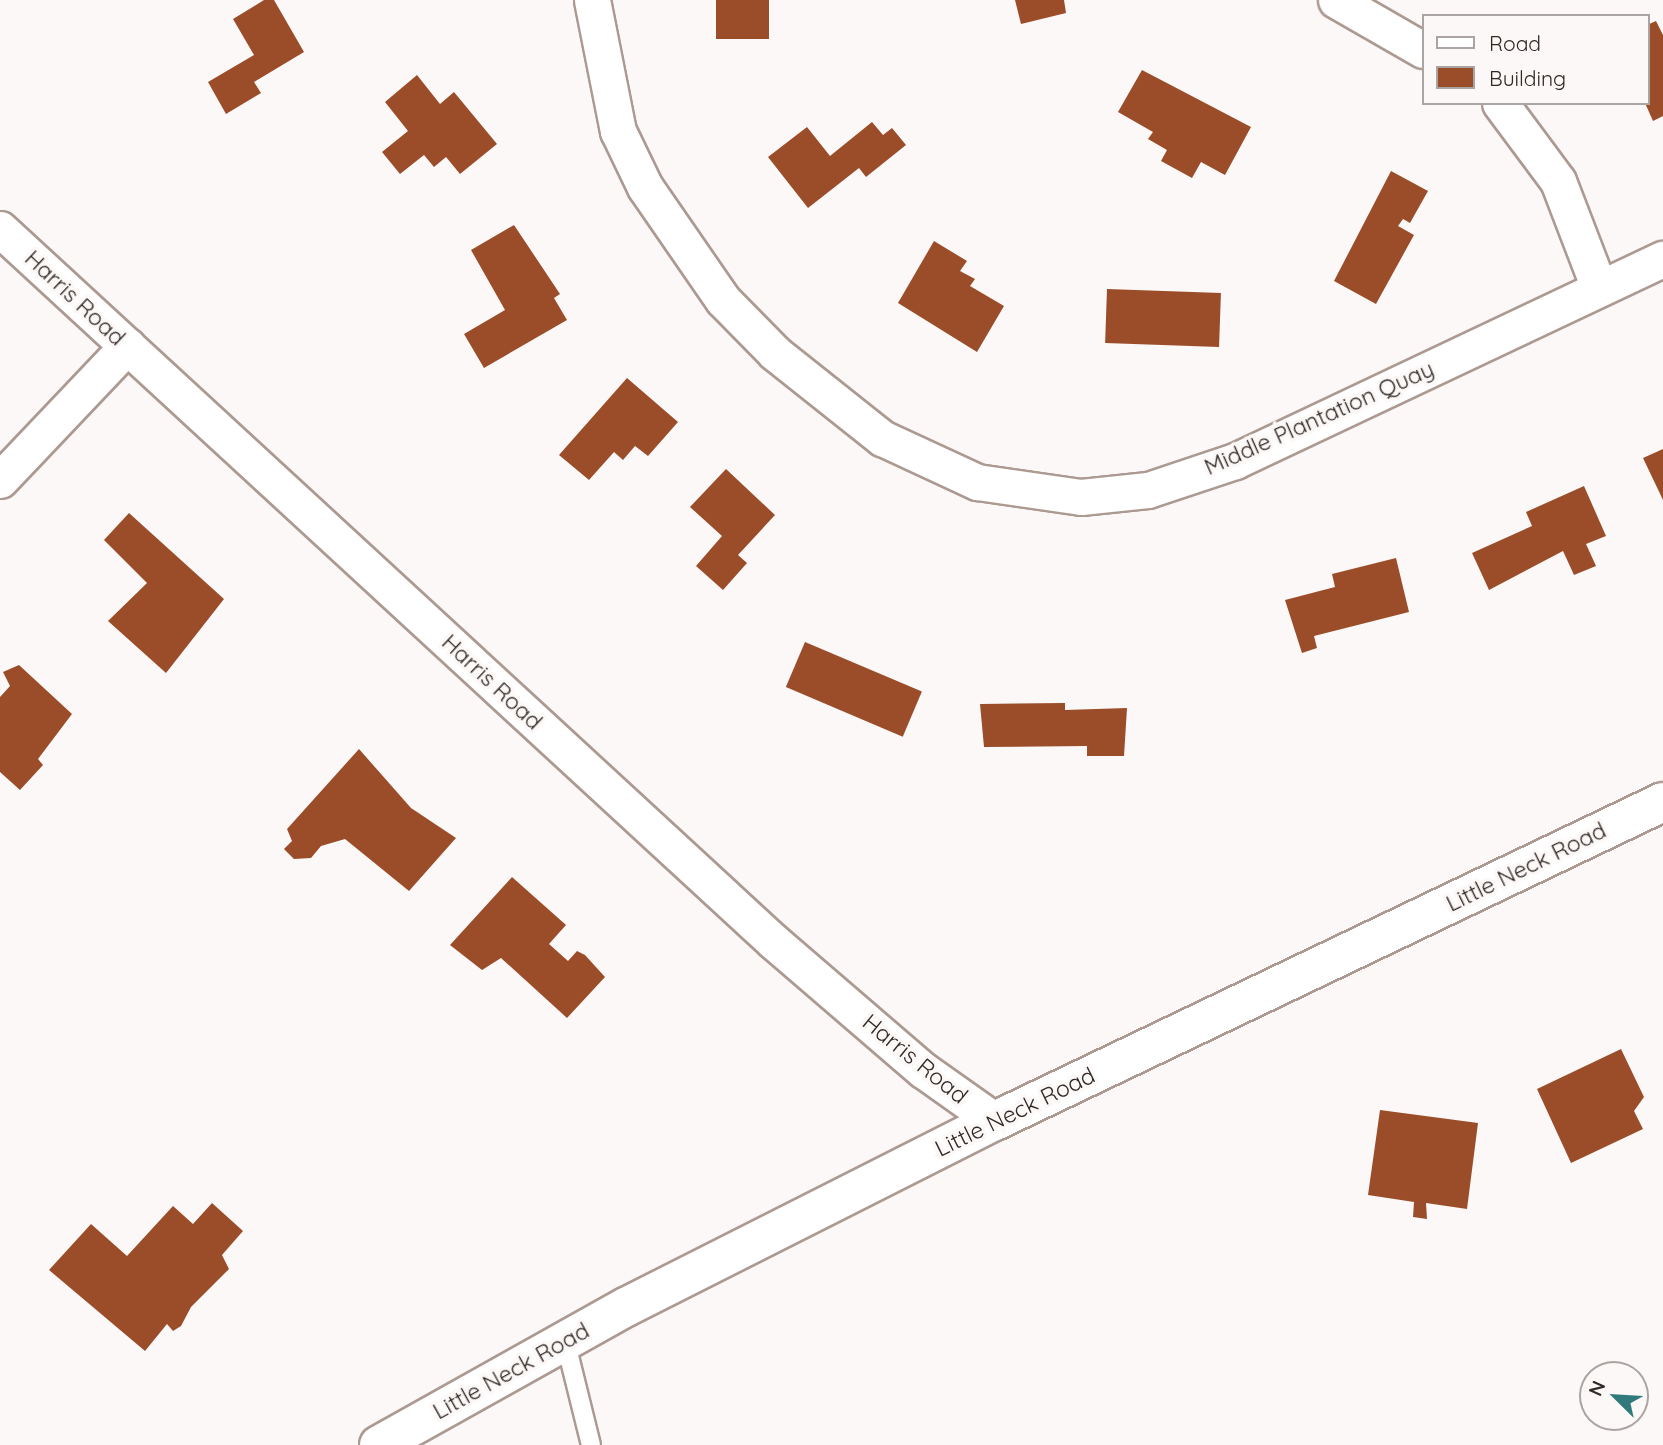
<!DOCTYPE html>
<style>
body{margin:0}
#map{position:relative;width:1663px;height:1445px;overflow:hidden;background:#fcf8f7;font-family:Quicksand,sans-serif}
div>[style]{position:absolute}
.building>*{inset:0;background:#9b4d29;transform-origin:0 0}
.roads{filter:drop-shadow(2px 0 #ac9a92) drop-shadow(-2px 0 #ac9a92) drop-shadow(0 2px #ac9a92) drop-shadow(0 -2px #ac9a92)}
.lane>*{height:18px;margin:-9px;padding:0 9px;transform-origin:9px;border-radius:9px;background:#fff}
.street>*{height:35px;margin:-17.5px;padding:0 17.5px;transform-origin:17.5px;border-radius:17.5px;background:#fff}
.secondary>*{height:38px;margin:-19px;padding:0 19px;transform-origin:19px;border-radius:19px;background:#fff}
span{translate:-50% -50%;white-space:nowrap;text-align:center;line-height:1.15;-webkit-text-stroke:7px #fcf8f7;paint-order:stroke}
.street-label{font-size:23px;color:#2f2824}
.legend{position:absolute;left:1422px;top:14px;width:228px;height:91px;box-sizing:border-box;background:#fcf8f7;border:2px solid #aaa5a3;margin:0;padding:9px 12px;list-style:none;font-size:21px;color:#2f2824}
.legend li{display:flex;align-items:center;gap:14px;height:35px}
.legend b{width:35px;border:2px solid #aaa5a3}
.north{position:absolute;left:1579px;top:1361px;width:70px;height:70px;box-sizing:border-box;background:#fcf8f7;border:2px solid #aaa5a3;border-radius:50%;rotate:294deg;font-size:19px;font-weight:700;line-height:28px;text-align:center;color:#2f2824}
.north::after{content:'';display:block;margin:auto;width:24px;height:32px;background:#317a7b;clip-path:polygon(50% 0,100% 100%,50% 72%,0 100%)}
</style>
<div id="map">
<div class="building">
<div style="clip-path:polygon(264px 0,274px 0,304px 52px,254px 82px,261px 93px,226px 114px,208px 82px,254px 55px,233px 19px)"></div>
<div style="left:716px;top:0;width:53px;height:39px"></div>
<div style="clip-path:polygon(1015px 0,1064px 0,1066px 13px,1021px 24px)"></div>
<div style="clip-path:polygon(1656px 21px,1663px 35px,1663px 116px,1653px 121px,1645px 103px,1647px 25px)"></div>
<div style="clip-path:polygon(1142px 70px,1251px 127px,1225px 175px,1201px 162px,1192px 178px,1161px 161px,1167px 150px,1148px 139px,1153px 132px,1118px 112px)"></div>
<div style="clip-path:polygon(417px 75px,440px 104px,454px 92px,497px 144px,460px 174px,446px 157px,434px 167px,424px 155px,400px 174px,382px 152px,408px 131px,385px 102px)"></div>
<div style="clip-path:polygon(872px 122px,883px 135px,892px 128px,906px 145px,866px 177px,859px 168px,808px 208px,768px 157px,807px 127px,830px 156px)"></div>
<div style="clip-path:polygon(1391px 171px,1428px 191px,1410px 223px,1403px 219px,1398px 226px,1414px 235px,1376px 304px,1334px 281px)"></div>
<div style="clip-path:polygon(514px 225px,560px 294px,554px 298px,567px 320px,484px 368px,464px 334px,505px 310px,471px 250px)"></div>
<div style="clip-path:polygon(934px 241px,967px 261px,960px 271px,975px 279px,970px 286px,1004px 306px,977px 352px,898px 303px)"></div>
<div style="left:1107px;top:289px;width:114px;height:54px;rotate:2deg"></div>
<div style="clip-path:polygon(627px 378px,678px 422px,648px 456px,635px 446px,623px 460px,614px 452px,589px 480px,559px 455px)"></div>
<div style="clip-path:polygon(1663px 449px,1663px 500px,1643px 458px)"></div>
<div style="clip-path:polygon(726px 469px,775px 515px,738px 555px,747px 563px,723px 590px,696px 566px,722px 536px,690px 507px)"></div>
<div style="clip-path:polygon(1584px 486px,1606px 536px,1586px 544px,1596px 566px,1574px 575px,1563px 551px,1489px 590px,1472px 553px,1532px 526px,1526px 512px)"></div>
<div style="clip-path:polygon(129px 513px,224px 599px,166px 673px,108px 621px,147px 583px,104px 540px)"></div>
<div style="clip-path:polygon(1396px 558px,1409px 612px,1314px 636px,1317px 648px,1302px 653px,1285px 600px,1335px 587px,1332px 574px)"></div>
<div style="left:805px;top:642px;width:127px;height:49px;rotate:23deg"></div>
<div style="clip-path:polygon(19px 665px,72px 714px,38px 759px,43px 765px,20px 790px,0 772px,0 697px,10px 686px,3px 672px)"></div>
<div style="clip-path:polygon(1065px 703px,1065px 710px,1127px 708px,1124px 756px,1087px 756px,1087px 746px,984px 747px,980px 704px)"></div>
<div style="clip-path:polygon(359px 749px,411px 808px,456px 838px,409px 891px,345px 839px,321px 846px,311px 858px,294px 859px,284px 849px,292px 841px,287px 829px)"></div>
<div style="clip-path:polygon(512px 877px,566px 925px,549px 944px,568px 961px,577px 951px,585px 955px,605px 977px,567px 1018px,501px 958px,482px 970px,450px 945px)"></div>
<div style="clip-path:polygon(1621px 1049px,1644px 1097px,1634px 1111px,1643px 1129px,1571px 1163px,1537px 1089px)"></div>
<div style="clip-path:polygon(1380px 1110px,1478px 1123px,1467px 1209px,1426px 1203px,1427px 1219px,1413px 1217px,1414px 1202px,1368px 1195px)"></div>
<div style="clip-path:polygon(212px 1203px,243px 1231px,222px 1255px,229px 1269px,191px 1307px,181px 1326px,173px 1331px,167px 1324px,145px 1351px,49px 1270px,91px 1224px,127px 1256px,173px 1206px,193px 1224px)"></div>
</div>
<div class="roads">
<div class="lane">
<div style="left:565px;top:1340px;width:108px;rotate:76.1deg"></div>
</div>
<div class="street">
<div style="left:592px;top:0;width:134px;rotate:78.8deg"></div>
<div style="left:618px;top:131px;width:62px;rotate:64.3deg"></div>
<div style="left:645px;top:187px;width:137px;rotate:55.4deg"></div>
<div style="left:723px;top:300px;width:74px;rotate:45.5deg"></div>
<div style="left:775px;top:353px;width:137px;rotate:38.5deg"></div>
<div style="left:882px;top:438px;width:105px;rotate:24.9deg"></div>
<div style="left:977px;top:482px;width:105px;rotate:8.2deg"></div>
<div style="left:1081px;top:497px;width:67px;rotate:-6deg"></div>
<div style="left:1148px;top:490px;width:92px;rotate:-18.4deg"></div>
<div style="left:1235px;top:461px;width:473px;rotate:-25.3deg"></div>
<div style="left:1336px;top:0;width:100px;rotate:29.9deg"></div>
<div style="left:1500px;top:103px;width:97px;rotate:53.4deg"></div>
<div style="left:1558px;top:181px;width:115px;rotate:69deg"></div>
<div style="left:0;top:229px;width:1052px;rotate:42.65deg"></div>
<div style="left:774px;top:942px;width:196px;rotate:40.7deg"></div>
<div style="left:923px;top:1070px;width:88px;rotate:35.3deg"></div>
<div style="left:0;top:480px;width:185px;rotate:-46.5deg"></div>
</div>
<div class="secondary">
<div style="left:379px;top:1445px;width:283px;rotate:-29.2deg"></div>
<div style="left:626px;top:1307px;width:413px;rotate:-26.8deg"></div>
<div style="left:995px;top:1121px;width:740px;rotate:-25.53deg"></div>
</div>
</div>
<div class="street-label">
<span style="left:75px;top:298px;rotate:43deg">Harris Road</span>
<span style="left:1319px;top:418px;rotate:-24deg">Middle Plantation Quay</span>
<span style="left:492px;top:682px;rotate:43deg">Harris Road</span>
<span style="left:1526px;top:867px;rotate:-26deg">Little Neck Road</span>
<span style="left:915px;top:1059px;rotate:39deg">Harris Road</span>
<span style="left:1015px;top:1112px;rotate:-26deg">Little Neck Road</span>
<span style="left:511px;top:1371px;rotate:-29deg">Little Neck Road</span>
</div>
<ul class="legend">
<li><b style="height:9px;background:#fff"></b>Road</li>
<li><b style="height:19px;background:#9b4d29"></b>Building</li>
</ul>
<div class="north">N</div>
</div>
